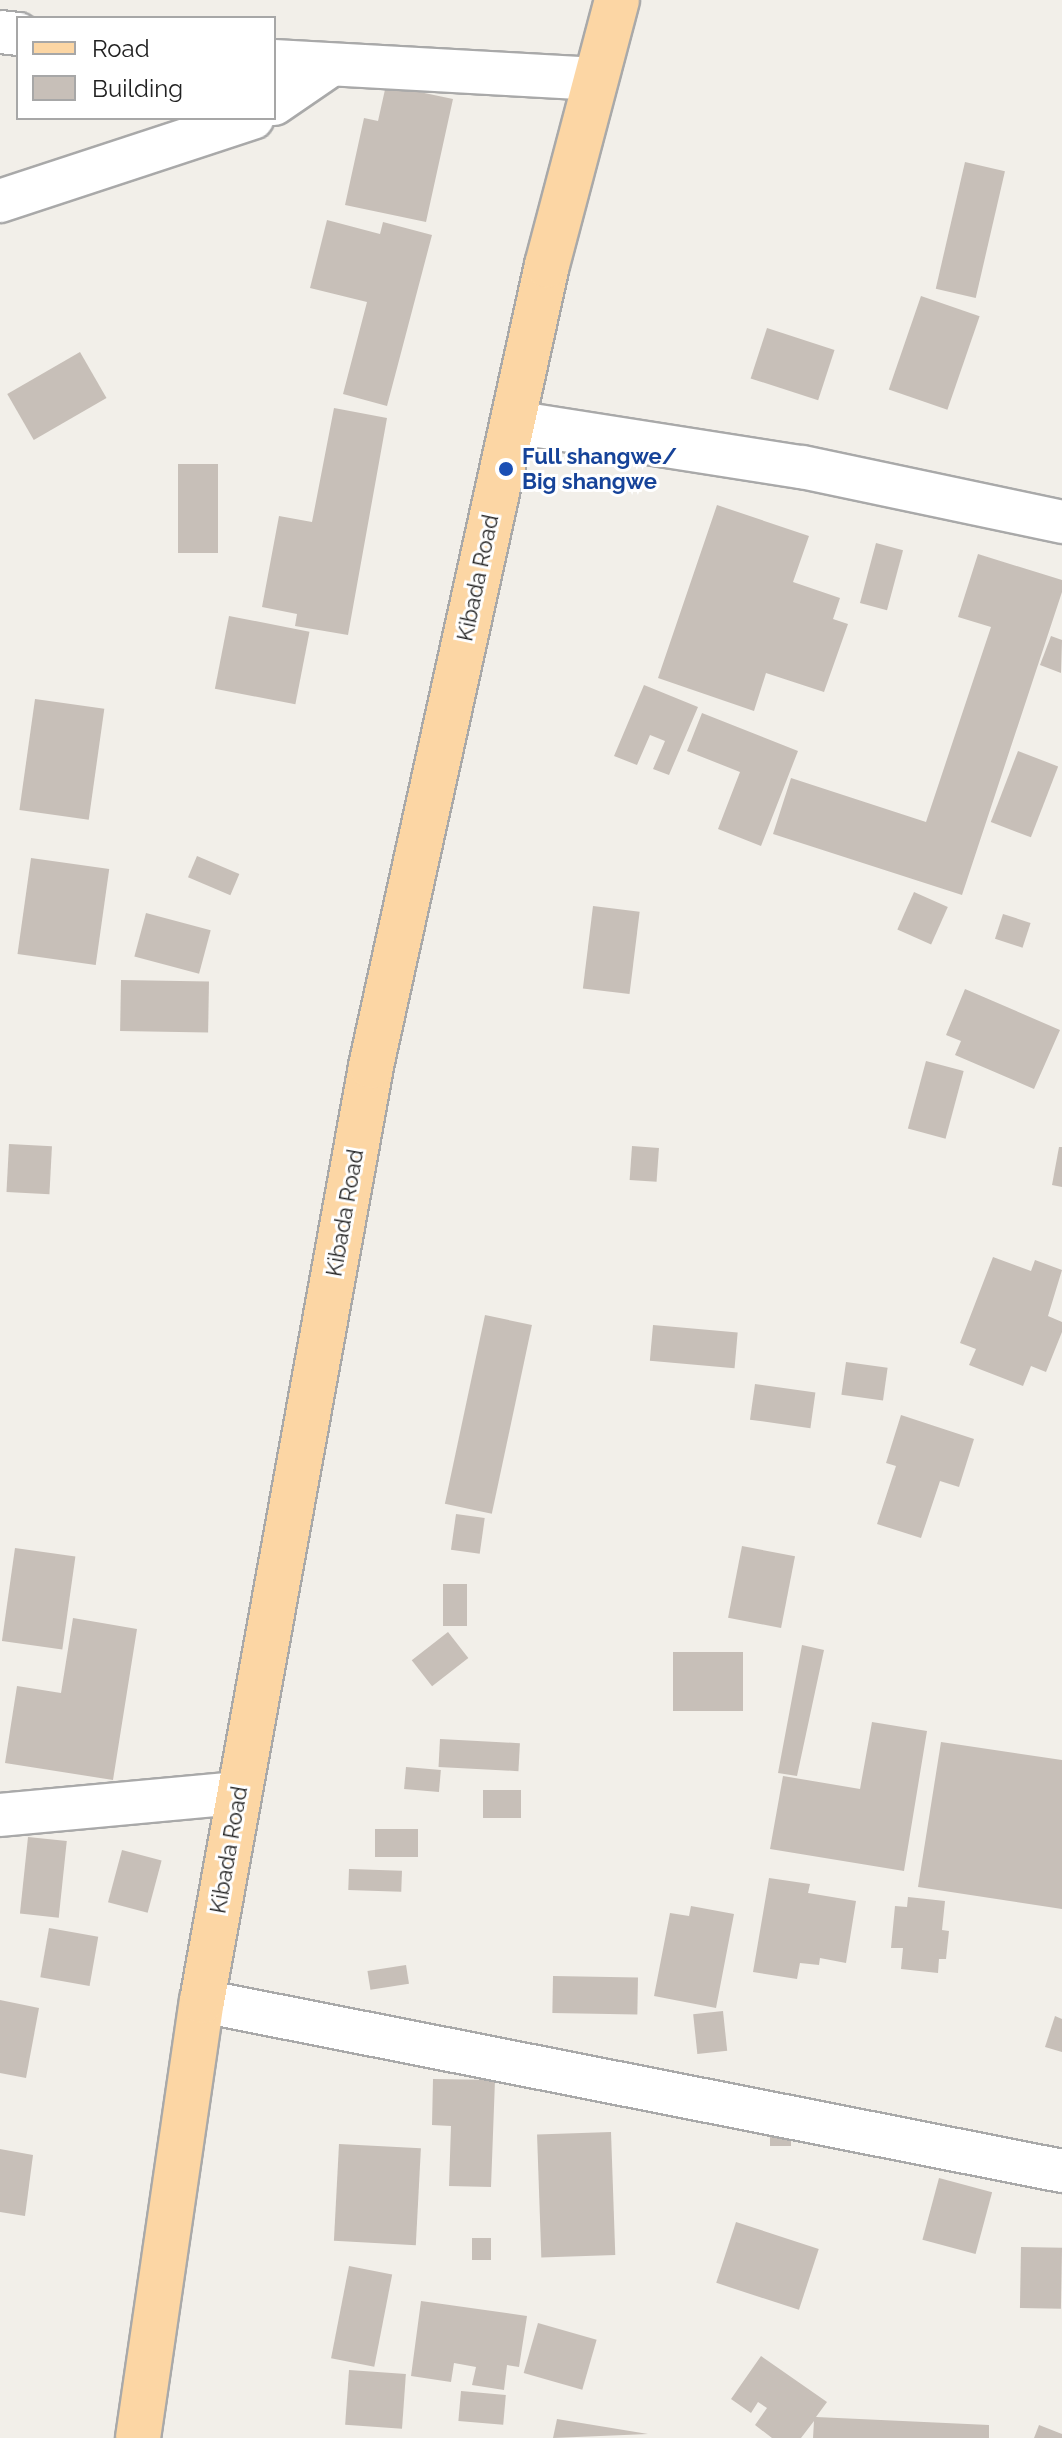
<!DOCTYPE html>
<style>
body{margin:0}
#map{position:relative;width:1062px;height:2438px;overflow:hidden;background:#f2efe9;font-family:Raleway,sans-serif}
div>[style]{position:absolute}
.building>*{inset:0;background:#c7bfb8;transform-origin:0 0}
.roads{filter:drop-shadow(2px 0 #a9a9a9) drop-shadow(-2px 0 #a9a9a9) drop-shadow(0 2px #a9a9a9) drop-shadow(0 -2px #a9a9a9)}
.minor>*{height:42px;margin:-21px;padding:0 21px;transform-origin:21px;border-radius:21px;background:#fff}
.major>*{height:44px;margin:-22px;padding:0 22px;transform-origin:22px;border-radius:22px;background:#fcd6a4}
.dots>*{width:22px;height:22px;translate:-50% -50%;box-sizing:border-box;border:4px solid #fff;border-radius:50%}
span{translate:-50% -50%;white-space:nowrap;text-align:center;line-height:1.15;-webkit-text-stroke:6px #fff;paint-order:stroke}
.transit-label{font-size:22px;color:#164399;font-weight:700}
.left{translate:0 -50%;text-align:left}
.street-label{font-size:22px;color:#222}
.legend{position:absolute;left:16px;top:16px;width:260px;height:104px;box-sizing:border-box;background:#fff;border:2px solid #a7a7a7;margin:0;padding:10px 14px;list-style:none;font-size:24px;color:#222}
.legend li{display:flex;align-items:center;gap:16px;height:40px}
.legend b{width:40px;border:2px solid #a7a7a7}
</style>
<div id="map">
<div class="building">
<div style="clip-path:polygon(386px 85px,453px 99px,426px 222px,345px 205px,364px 118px,378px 121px)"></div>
<div style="left:965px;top:162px;width:41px;height:130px;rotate:13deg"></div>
<div style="clip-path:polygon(327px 220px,380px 234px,383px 222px,432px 235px,387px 406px,343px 394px,367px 302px,310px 288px)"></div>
<div style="left:921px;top:296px;width:62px;height:99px;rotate:19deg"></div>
<div style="left:767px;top:328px;width:71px;height:53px;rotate:18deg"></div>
<div style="left:80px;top:352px;width:53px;height:84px;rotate:60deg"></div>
<div style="clip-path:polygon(334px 408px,387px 418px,348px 635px,295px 626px,297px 614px,262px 607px,279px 516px,312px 522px)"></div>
<div style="left:178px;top:464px;width:40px;height:89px"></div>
<div style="clip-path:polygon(717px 505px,809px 536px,793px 582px,840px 598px,833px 619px,848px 624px,824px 692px,766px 673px,754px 711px,658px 678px)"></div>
<div style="left:876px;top:543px;width:28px;height:62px;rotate:15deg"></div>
<div style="clip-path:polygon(978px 554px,1062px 580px,1062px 592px,962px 895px,773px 834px,791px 778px,926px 822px,991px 627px,958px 617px)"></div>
<div style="left:229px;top:616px;width:82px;height:74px;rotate:11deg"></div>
<div style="clip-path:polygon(1051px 636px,1062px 640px,1061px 673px,1040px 665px)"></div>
<div style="clip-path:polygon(644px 685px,698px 707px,669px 775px,653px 769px,665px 741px,650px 735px,637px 765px,614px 756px)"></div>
<div style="left:35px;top:699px;width:70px;height:112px;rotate:8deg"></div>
<div style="clip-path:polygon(702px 713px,798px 751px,761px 846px,718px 829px,740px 772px,687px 751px)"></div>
<div style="left:1018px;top:751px;width:43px;height:76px;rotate:21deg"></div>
<div style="left:197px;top:856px;width:46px;height:23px;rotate:23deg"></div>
<div style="left:31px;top:858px;width:79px;height:97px;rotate:8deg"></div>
<div style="left:914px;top:892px;width:37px;height:41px;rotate:24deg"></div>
<div style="left:593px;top:906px;width:47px;height:83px;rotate:7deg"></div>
<div style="left:146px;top:913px;width:67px;height:45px;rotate:15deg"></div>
<div style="left:1003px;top:914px;width:29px;height:26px;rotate:18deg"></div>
<div style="left:121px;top:980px;width:88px;height:51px;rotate:1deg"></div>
<div style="clip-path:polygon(965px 989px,1060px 1030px,1034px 1089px,955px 1055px,961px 1041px,946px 1035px)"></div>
<div style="left:926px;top:1061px;width:39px;height:70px;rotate:15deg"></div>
<div style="left:9px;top:1144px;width:43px;height:48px;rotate:3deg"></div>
<div style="left:632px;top:1146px;width:27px;height:34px;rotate:4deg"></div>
<div style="clip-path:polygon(1059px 1147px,1062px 1147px,1062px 1187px,1052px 1185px)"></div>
<div style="clip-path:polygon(993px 1257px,1031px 1271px,1035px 1260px,1062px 1270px,1048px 1316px,1062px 1322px,1062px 1332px,1046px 1372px,1031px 1366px,1023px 1386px,969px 1365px,976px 1349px,960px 1343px)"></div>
<div style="left:485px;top:1315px;width:48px;height:193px;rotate:12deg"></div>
<div style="left:653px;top:1325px;width:85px;height:36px;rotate:5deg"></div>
<div style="left:846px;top:1362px;width:42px;height:33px;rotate:8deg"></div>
<div style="left:755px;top:1384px;width:61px;height:36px;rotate:8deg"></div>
<div style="clip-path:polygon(901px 1415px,974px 1439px,959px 1487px,940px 1481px,921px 1538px,877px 1524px,896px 1466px,886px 1463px)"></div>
<div style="left:456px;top:1514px;width:29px;height:36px;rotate:8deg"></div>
<div style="left:742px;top:1546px;width:54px;height:73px;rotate:11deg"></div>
<div style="left:15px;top:1548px;width:61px;height:94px;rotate:8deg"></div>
<div style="left:443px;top:1584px;width:24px;height:42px"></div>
<div style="clip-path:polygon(73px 1618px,137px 1629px,113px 1780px,5px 1763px,17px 1686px,61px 1693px)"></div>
<div style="left:448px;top:1632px;width:33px;height:46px;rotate:52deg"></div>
<div style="clip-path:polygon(802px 1645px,824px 1650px,797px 1776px,778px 1773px)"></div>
<div style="left:673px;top:1652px;width:70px;height:59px"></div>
<div style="clip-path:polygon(872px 1722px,927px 1731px,904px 1871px,770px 1849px,783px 1776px,860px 1789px)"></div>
<div style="left:440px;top:1739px;width:80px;height:28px;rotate:3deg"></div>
<div style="clip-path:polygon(941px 1742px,1062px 1760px,1062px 1909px,918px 1887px)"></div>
<div style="left:406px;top:1767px;width:35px;height:22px;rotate:5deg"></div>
<div style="left:483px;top:1790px;width:38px;height:28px"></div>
<div style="left:418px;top:1829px;width:28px;height:43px;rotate:90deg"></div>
<div style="left:28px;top:1837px;width:39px;height:77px;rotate:6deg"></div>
<div style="left:122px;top:1850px;width:41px;height:54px;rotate:15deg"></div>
<div style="left:349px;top:1869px;width:53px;height:21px;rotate:2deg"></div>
<div style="clip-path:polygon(769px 1878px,810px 1884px,808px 1893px,856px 1901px,846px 1963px,820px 1958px,819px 1965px,800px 1963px,797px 1979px,753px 1972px)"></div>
<div style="clip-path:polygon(908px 1897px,945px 1901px,942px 1930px,949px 1931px,946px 1959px,939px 1959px,938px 1973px,901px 1969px,903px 1948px,891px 1948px,895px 1906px,907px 1907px)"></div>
<div style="clip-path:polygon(691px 1906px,734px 1914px,716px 2008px,654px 1996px,670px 1913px,689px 1916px)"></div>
<div style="left:49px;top:1928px;width:50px;height:50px;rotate:10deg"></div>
<div style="left:406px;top:1965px;width:19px;height:39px;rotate:81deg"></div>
<div style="left:553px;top:1976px;width:85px;height:37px;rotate:1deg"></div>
<div style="clip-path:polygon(0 2000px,39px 2008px,26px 2078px,0 2073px)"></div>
<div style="left:723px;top:2011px;width:40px;height:30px;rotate:84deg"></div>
<div style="clip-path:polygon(1055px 2016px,1062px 2019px,1062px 2052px,1045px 2047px)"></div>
<div style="clip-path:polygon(433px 2079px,495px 2080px,491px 2187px,449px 2186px,451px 2126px,432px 2125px)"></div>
<div style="left:611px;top:2132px;width:123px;height:74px;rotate:88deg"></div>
<div style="left:770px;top:2133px;width:21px;height:13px"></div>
<div style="left:339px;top:2144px;width:82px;height:97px;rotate:3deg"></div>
<div style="clip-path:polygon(0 2149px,33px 2155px,25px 2216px,0 2212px)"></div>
<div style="left:939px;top:2178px;width:55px;height:64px;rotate:15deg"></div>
<div style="left:736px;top:2222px;width:87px;height:64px;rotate:18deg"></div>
<div style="left:472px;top:2238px;width:19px;height:22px"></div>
<div style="left:1021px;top:2247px;width:41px;height:61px;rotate:1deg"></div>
<div style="left:349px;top:2266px;width:44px;height:94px;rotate:11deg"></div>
<div style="clip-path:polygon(421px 2301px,527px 2316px,519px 2367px,507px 2365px,504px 2390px,472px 2385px,476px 2367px,454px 2363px,451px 2382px,411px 2376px)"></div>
<div style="left:538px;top:2323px;width:61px;height:52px;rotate:16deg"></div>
<div style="clip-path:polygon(761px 2356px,827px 2402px,816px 2417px,989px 2425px,989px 2438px,813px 2438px,814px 2421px,801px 2438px,772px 2438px,755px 2425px,767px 2408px,758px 2402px,751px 2413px,731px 2399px)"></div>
<div style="left:349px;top:2370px;width:57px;height:55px;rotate:4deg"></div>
<div style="left:461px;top:2391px;width:45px;height:30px;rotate:5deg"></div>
<div style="clip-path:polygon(557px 2419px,648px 2434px,553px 2438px)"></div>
<div style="clip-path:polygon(1039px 2425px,1062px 2434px,1062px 2438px,1034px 2438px)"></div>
</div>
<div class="roads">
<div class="minor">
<div style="left:0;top:32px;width:18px;rotate:6deg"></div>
<div style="left:274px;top:61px;width:319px;rotate:3.2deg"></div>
<div style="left:274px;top:104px;width:65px;rotate:-34.4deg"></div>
<div style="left:0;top:201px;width:266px;rotate:-18.2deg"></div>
<div style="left:513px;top:422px;width:292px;rotate:8.9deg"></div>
<div style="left:802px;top:467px;width:266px;rotate:11.9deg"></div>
<div style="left:0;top:1815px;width:240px;rotate:-5.3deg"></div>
<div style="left:202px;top:2001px;width:877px;rotate:11.18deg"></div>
</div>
<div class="major">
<div style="left:138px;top:2438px;width:442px;rotate:-81.7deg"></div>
<div style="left:202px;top:2001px;width:950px;rotate:-79.75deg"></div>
<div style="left:371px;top:1066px;width:820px;rotate:-77.61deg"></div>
<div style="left:547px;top:265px;width:274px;rotate:-75.2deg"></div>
</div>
</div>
<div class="dots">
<div style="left:506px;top:469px;background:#1a4fb4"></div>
</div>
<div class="transit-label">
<span class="left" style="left:522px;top:469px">Full shangwe/<br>Big shangwe</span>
</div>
<div class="street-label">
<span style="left:478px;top:578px;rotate:-78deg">Kibada Road</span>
<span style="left:345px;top:1213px;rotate:-80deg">Kibada Road</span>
<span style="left:229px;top:1850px;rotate:-80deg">Kibada Road</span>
</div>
<ul class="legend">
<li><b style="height:10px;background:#fcd6a4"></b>Road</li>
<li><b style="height:22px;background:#c7bfb8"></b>Building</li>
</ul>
</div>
